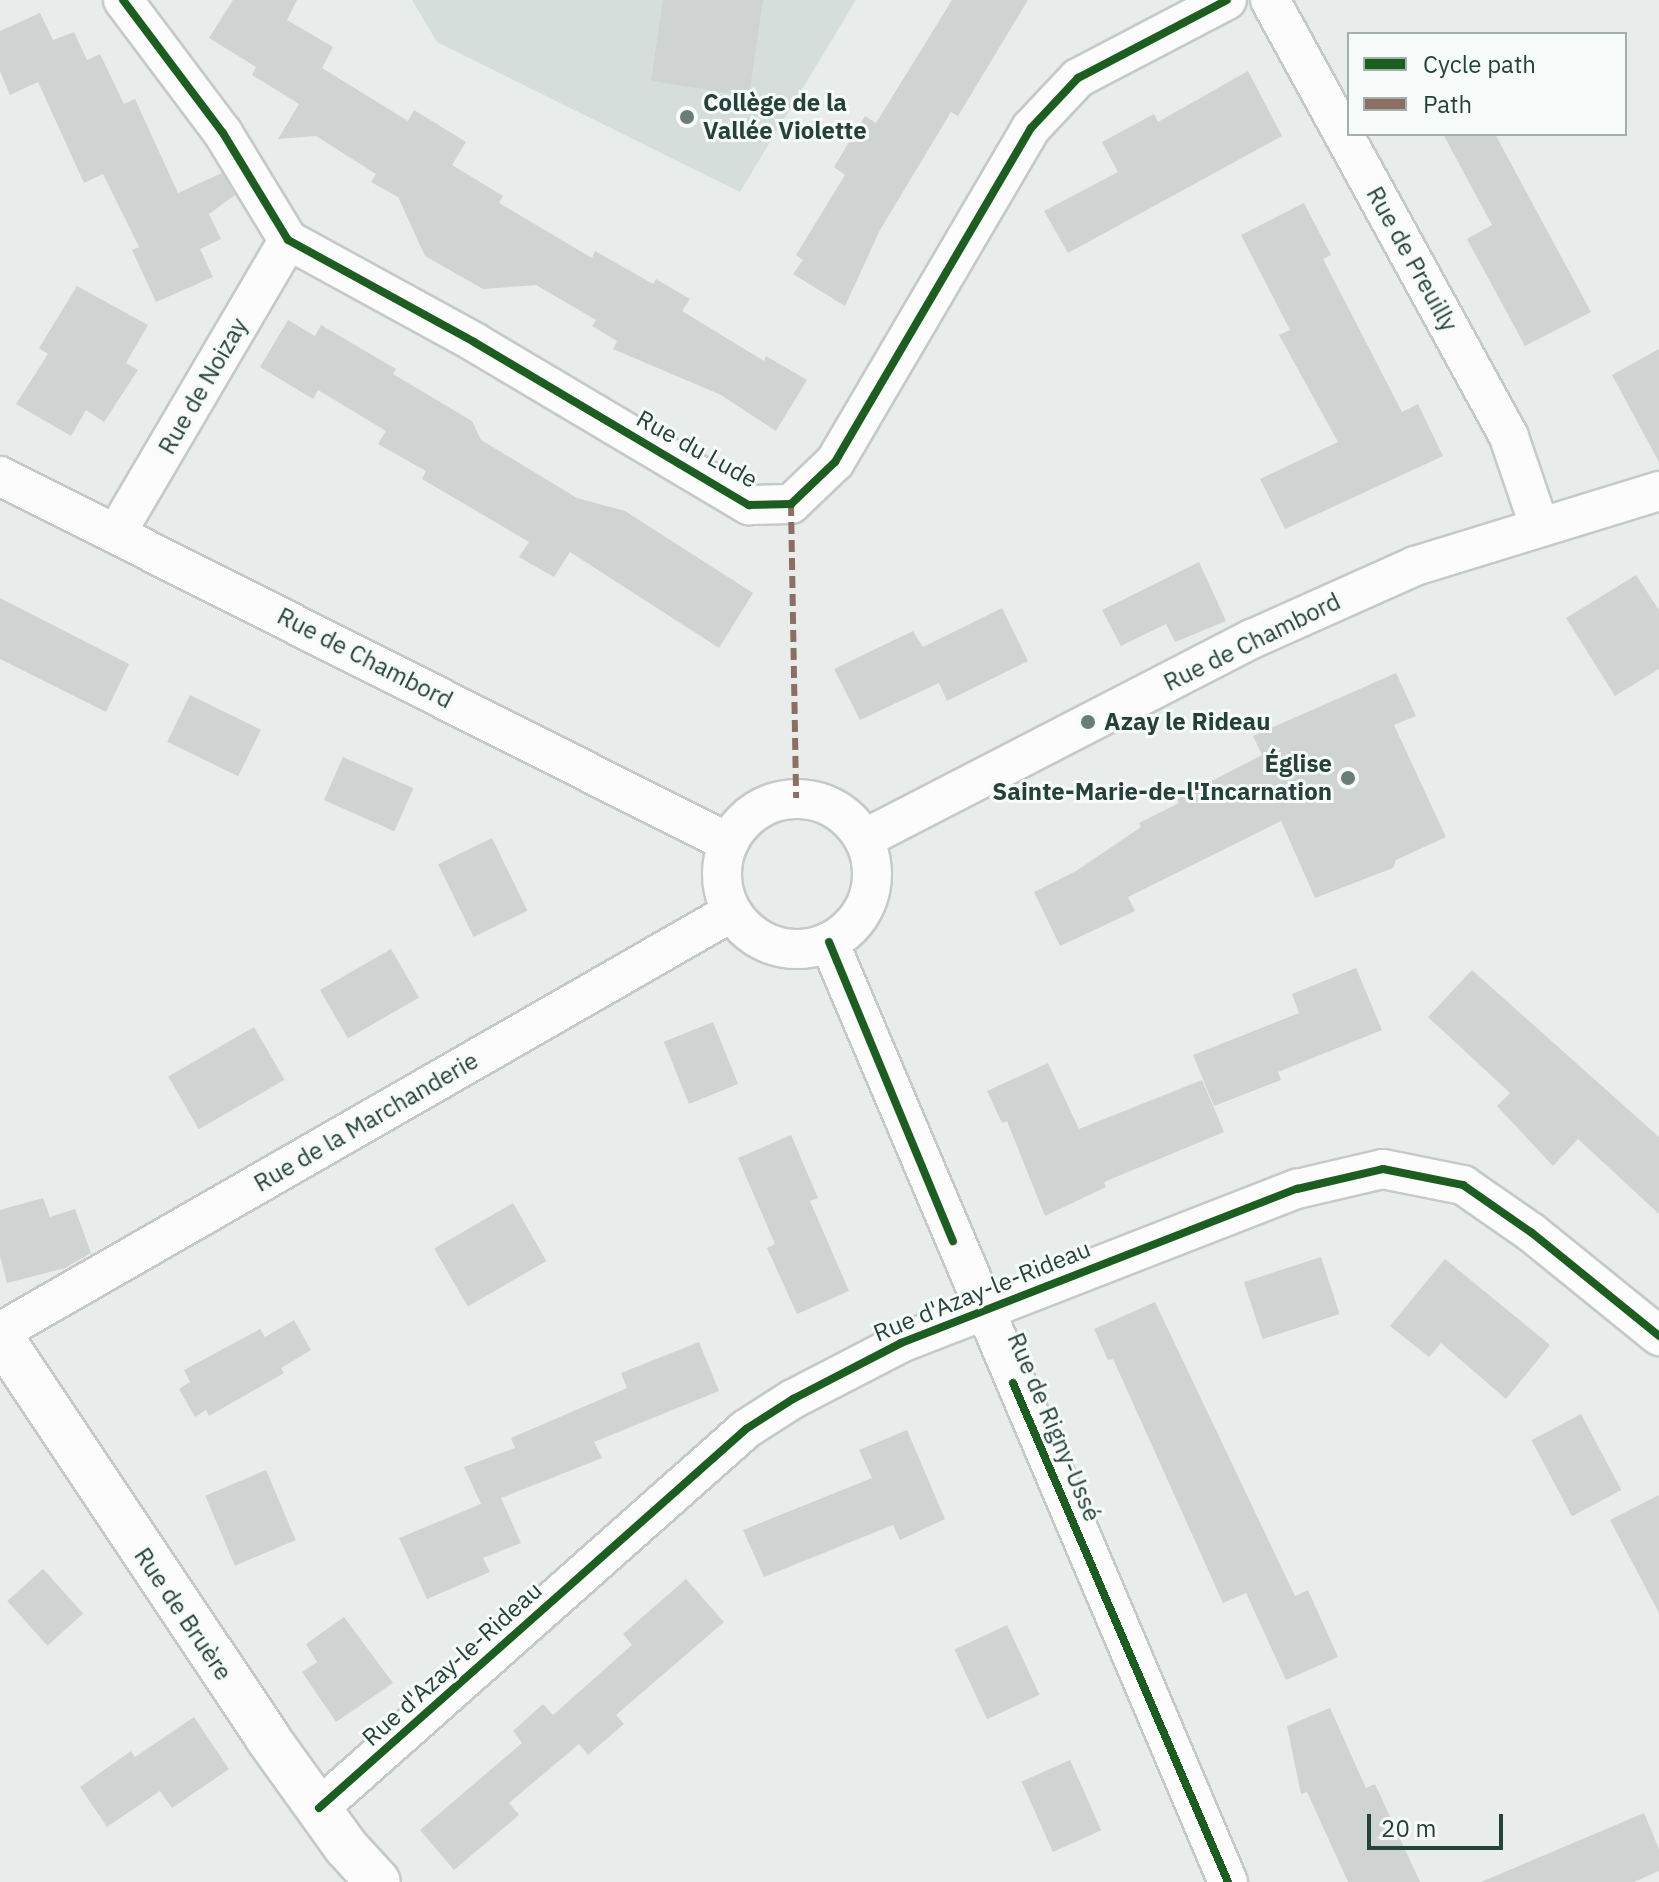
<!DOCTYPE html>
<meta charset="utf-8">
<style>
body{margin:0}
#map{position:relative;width:1659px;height:1882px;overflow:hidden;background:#e8edeb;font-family:"IBM Plex Sans",sans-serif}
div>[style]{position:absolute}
.built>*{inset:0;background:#d6dedb}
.building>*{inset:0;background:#cfd4d2;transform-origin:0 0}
.roads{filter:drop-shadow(2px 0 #c5cac8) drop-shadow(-2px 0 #c5cac8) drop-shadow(0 2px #c5cac8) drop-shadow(0 -2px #c5cac8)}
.minor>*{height:38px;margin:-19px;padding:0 19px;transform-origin:19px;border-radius:19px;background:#fcfcfc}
.minor>.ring{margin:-19px;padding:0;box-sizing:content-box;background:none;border:38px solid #fcfcfc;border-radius:50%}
.tertiary>*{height:44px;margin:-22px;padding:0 22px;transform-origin:22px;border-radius:22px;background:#fcfcfc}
.quiet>*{height:6px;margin-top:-3px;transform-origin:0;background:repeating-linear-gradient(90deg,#8d6e63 0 12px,transparent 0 18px)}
.cycleway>*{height:8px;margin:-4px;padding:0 4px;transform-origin:4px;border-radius:4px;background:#1b5e20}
.dots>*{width:22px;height:22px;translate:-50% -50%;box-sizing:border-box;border:4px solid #f7fbf9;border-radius:50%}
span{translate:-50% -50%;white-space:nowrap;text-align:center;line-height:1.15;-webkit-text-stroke:6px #f7fbf9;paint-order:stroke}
.poi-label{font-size:24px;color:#24423a;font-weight:700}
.left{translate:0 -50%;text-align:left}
.right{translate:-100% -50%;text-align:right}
.street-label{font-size:24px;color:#24423a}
.legend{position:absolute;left:1347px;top:32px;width:280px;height:104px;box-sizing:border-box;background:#f7fbf9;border:2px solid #a3b1ad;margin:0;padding:10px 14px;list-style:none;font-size:24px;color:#24423a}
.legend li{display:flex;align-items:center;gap:16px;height:40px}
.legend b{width:40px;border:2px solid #a3b1ad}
.scale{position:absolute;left:1367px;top:1814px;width:136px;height:36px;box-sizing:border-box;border:4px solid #24423a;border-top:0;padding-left:10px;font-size:24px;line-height:28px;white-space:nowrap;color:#24423a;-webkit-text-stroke:6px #f7fbf9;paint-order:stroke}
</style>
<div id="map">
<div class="built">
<div style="clip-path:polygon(412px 0,856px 0,740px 192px,437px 42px)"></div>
</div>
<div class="building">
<div style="clip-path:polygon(233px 0,297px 0,287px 20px,333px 47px,322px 68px,408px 121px,414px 110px,466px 142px,452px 165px,503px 196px,499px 203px,592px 258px,595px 251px,653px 284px,656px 279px,690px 299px,682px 311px,764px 361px,766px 356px,807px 380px,776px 431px,721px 395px,613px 349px,617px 341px,592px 326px,596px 320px,536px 285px,483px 289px,425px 256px,398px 197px,371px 182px,376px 174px,316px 136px,278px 139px,299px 104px,252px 75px,256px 67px,209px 38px)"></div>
<div style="clip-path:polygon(663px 0,763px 0,749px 96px,651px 81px)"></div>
<div style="clip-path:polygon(952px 0,1028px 0,958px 116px,951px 112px,880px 230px,845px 306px,793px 274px,803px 260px,796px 255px,845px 175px,834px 167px,865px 116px,876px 123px)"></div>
<div style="clip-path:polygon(40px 13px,53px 40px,74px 32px,87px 60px,100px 54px,124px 104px,135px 99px,178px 193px,222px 173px,235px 195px,209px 214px,221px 239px,200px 249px,213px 277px,156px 302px,132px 250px,139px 247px,103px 174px,84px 183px,38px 82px,10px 95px,0 71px,0 31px)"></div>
<div style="clip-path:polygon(1248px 71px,1282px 136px,1068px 253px,1044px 211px,1118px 172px,1102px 142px,1154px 114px,1158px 122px)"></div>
<div style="clip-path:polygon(1443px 134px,1495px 134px,1591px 312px,1525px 346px,1467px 239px,1492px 225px)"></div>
<div style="clip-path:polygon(1304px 203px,1331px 255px,1323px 259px,1402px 412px,1418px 404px,1443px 456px,1285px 529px,1260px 479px,1338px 442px,1279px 335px,1290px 330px,1241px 235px)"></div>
<div style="clip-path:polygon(77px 286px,148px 325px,126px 363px,138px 370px,104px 422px,86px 410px,71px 436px,16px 404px,48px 354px,39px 348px)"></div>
<div style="clip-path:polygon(288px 320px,315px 336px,321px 325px,396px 369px,393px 374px,472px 421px,481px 440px,577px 498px,625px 511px,753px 593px,719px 648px,570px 552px,554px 577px,519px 557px,529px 542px,422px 479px,426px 471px,378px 444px,386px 431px,318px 390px,313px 399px,260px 367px)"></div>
<div style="clip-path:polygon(1659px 349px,1659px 462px,1612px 375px)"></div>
<div style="clip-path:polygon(1199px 562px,1226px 621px,1175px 642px,1166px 624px,1121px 646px,1102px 610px)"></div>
<div style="clip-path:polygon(1636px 575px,1659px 610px,1659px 669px,1615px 696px,1566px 618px)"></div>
<div style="clip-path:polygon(0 598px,129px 664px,106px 712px,0 659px)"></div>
<div style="clip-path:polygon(1002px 608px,1028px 661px,947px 701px,939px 683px,860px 720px,834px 669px,913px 631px,923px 647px)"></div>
<div style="clip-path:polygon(1396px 673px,1416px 716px,1394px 725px,1446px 837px,1396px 860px,1393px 868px,1315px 898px,1281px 821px,1128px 897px,1135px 911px,1060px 946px,1034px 892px,1076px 871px,1141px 827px,1139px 823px,1179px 803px,1177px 799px,1262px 755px,1253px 736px)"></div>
<div style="left:190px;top:695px;width:79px;height:52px;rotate:26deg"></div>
<div style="left:343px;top:757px;width:77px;height:47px;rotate:24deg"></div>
<div style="left:492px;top:838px;width:81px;height:60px;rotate:64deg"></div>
<div style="left:391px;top:949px;width:56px;height:82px;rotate:60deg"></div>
<div style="clip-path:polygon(1356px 968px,1382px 1030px,1278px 1072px,1281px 1080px,1214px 1106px,1193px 1055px,1299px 1013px,1292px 994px)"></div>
<div style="clip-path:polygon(1472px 970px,1659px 1137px,1659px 1214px,1578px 1139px,1553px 1166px,1497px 1106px,1510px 1093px,1428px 1017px)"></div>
<div style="left:713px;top:1022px;width:67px;height:53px;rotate:68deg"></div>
<div style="left:254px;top:1027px;width:61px;height:99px;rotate:60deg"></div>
<div style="clip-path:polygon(1048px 1063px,1079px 1129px,1202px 1080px,1224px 1132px,1104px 1182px,1106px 1187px,1045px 1216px,1007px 1121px,1002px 1123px,987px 1091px)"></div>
<div style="clip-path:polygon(791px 1135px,818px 1198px,810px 1201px,849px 1291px,797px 1314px,767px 1248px,775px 1244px,738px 1158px)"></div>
<div style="clip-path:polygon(43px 1198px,50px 1217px,75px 1209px,91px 1253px,65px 1268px,7px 1283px,0 1256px,0 1210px)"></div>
<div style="left:513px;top:1203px;width:67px;height:91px;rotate:60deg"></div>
<div style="left:1321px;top:1257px;width:60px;height:81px;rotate:72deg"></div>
<div style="clip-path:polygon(1445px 1259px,1550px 1345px,1506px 1399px,1441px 1343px,1429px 1357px,1390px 1326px)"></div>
<div style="clip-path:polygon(1155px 1302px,1295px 1596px,1308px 1590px,1338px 1657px,1286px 1680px,1246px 1593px,1223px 1603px,1113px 1359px,1108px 1360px,1094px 1329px)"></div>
<div style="clip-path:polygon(294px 1320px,311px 1350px,281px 1368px,284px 1373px,209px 1416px,206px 1410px,195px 1417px,179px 1389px,190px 1382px,184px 1370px,260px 1329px,265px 1337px)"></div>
<div style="clip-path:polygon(699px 1342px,719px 1391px,594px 1442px,602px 1458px,501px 1498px,521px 1543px,483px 1558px,490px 1572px,427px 1599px,399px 1538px,481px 1504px,464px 1467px,515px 1448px,511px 1438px,627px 1388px,621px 1373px)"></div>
<div style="left:1581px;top:1414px;width:86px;height:56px;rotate:62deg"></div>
<div style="clip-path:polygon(907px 1430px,945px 1519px,900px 1540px,893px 1525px,764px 1577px,743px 1530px,872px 1478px,859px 1450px)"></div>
<div style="left:266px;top:1470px;width:76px;height:66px;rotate:67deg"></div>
<div style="clip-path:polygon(1659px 1495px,1659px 1613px,1610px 1520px)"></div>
<div style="left:43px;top:1569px;width:60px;height:48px;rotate:48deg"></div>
<div style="clip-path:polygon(686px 1579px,724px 1622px,616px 1715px,624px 1724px,588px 1755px,579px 1744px,509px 1803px,519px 1815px,454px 1870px,420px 1830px,522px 1743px,513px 1731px,543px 1704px,553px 1715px,632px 1645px,623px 1634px)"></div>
<div style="clip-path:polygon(344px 1617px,393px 1683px,336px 1722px,302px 1672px,317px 1662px,306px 1644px)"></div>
<div style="left:1007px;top:1625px;width:77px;height:58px;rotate:65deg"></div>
<div style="clip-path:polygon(1330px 1708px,1366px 1788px,1375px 1784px,1420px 1882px,1348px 1882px,1307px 1792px,1301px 1794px,1287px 1726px)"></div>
<div style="clip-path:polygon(194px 1717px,229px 1769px,172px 1808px,160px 1791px,107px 1827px,80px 1787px,131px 1751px,135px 1757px)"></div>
<div style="left:1070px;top:1760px;width:77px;height:53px;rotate:66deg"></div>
<div style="clip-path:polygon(1644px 1813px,1659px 1849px,1659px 1871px,1634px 1882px,1481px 1882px)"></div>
</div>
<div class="roads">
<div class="minor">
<div style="left:123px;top:0;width:166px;rotate:53.1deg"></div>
<div style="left:223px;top:133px;width:125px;rotate:58.7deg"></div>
<div style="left:288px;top:240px;width:212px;rotate:28.7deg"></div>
<div style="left:474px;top:342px;width:320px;rotate:30.7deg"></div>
<div style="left:749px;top:505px;width:42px;rotate:-1.4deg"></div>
<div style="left:791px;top:504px;width:61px;rotate:-43.7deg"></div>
<div style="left:835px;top:462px;width:387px;rotate:-59.6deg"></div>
<div style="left:1031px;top:128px;width:69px;rotate:-46.8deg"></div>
<div style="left:1078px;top:78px;width:168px;rotate:-27.6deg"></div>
<div style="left:1270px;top:0;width:498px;rotate:61.3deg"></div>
<div style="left:1509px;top:437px;width:93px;rotate:71.2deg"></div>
<div style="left:0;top:476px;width:816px;rotate:26.72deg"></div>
<div style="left:117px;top:532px;width:338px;rotate:-59.6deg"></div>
<div class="ring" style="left:722px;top:799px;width:112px;height:112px"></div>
<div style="left:864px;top:839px;width:437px;rotate:-27.3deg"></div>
<div style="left:1252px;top:639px;width:179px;rotate:-24.1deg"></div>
<div style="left:1415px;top:566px;width:255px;rotate:-17.1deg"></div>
<div style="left:829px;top:942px;width:1021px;rotate:67deg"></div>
<div style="left:0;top:1332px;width:844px;rotate:-29.85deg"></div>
<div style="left:319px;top:1808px;width:571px;rotate:-41.59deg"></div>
<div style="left:746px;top:1429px;width:56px;rotate:-32.6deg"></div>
<div style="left:793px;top:1399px;width:122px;rotate:-27.4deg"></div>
<div style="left:901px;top:1343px;width:425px;rotate:-21.3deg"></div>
<div style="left:1297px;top:1189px;width:88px;rotate:-13.1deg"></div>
<div style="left:1383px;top:1169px;width:82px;rotate:11.3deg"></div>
<div style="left:1463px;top:1185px;width:84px;rotate:34.8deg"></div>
<div style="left:1532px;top:1233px;width:164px;rotate:39deg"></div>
</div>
<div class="tertiary">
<div style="left:0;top:1336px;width:482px;rotate:56.3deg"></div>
<div style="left:267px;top:1737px;width:135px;rotate:54.3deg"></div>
<div style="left:346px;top:1847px;width:47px;rotate:47.6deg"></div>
</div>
</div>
<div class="quiet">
<div style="left:791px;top:504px;width:294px;rotate:89deg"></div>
</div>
<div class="cycleway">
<div style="left:123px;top:0;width:166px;rotate:53.1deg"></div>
<div style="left:223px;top:133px;width:125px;rotate:58.7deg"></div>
<div style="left:288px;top:240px;width:212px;rotate:28.7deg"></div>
<div style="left:474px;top:342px;width:320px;rotate:30.7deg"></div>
<div style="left:749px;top:505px;width:42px;rotate:-1.4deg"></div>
<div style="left:791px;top:504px;width:61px;rotate:-43.7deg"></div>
<div style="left:835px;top:462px;width:387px;rotate:-59.6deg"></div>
<div style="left:1031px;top:128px;width:69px;rotate:-46.8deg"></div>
<div style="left:1078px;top:78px;width:168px;rotate:-27.6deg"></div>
<div style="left:829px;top:942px;width:324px;rotate:67.5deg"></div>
<div style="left:1013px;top:1383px;width:543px;rotate:66.69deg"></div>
<div style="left:319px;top:1808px;width:571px;rotate:-41.59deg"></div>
<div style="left:746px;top:1429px;width:56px;rotate:-32.6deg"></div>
<div style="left:793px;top:1399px;width:122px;rotate:-27.4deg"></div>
<div style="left:901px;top:1343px;width:425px;rotate:-21.3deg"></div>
<div style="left:1297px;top:1189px;width:88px;rotate:-13.1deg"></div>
<div style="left:1383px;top:1169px;width:82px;rotate:11.3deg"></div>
<div style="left:1463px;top:1185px;width:84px;rotate:34.8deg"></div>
<div style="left:1532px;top:1233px;width:164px;rotate:39deg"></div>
</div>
<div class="dots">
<div style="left:687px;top:117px;background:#697e78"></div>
<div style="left:1088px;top:722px;background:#697e78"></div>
<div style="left:1348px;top:778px;background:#697e78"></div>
</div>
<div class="poi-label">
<span class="left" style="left:703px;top:117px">Collège de la<br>Vallée Violette</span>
<span class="left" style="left:1104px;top:722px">Azay le Rideau</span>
<span class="right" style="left:1332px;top:778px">Église<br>Sainte-Marie-de-l'Incarnation</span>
</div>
<div class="street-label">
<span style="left:1412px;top:259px;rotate:61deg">Rue de Preuilly</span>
<span style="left:203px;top:386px;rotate:-60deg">Rue de Noizay</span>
<span style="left:697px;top:449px;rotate:29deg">Rue du Lude</span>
<span style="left:1252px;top:642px;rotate:-26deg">Rue de Chambord</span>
<span style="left:365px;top:658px;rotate:27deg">Rue de Chambord</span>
<span style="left:366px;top:1122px;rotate:-30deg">Rue de la Marchanderie</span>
<span style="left:982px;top:1291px;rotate:-22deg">Rue d'Azay-le-Rideau</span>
<span style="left:1054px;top:1427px;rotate:67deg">Rue de Rigny-Ussé</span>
<span style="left:183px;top:1614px;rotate:56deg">Rue de Bruère</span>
<span style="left:452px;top:1664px;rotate:-42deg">Rue d'Azay-le-Rideau</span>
</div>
<ul class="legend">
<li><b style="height:10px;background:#1b5e20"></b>Cycle path</li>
<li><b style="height:10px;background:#8d6e63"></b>Path</li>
</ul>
<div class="scale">20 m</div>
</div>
